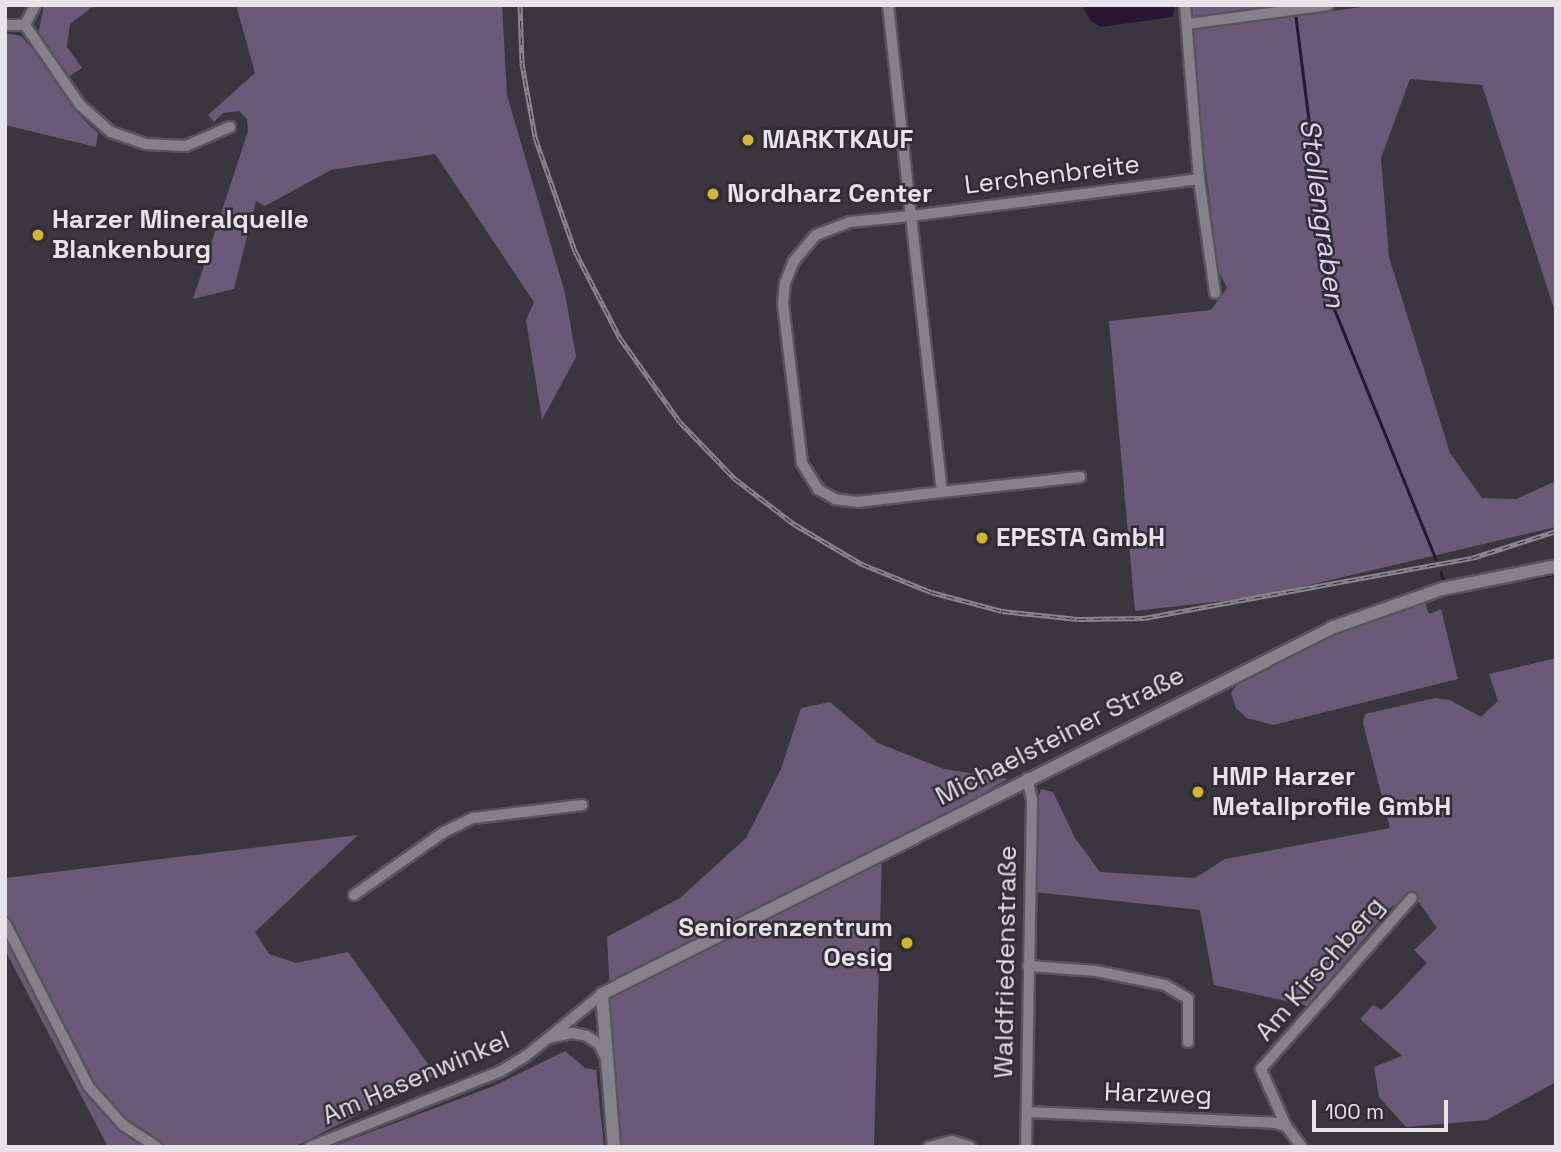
<!DOCTYPE html>
<meta charset="utf-8">
<style>
body{margin:0}
#map{position:relative;width:1561px;height:1152px;overflow:hidden;background:#3a363e;font-family:"Space Grotesk",sans-serif}
div>[style]{position:absolute}
.green>*{inset:0;background:#6a5979}
.water>*{inset:0;background:#261633}
.stream>*{height:2.5px;margin:-1.25px;padding:0 1.25px;transform-origin:1.25px;border-radius:1.25px;background:#261633}
.roads{filter:drop-shadow(2px 0 #58545c) drop-shadow(-2px 0 #58545c) drop-shadow(0 2px #58545c) drop-shadow(0 -2px #58545c)}
.minor>*{height:10px;margin:-5px;padding:0 5px;transform-origin:5px;border-radius:5px;background:#85808a}
.tertiary>*{height:12px;margin:-6px;padding:0 6px;transform-origin:6px;border-radius:6px;background:#85808a}
.rail>*{height:5px;margin-top:-2.5px;transform-origin:0;background:repeating-linear-gradient(90deg,#302c34 0 8px,#8a868d 0 16px);box-sizing:border-box;border-block:2px solid #8a868d}
.dots>*{width:19px;height:19px;translate:-50% -50%;box-sizing:border-box;border:4px solid #302c34;border-radius:50%}
span{translate:-50% -50%;white-space:nowrap;text-align:center;line-height:1.15;-webkit-text-stroke:5px #302c34;paint-order:stroke}
.poi-label{font-size:26px;color:#e6e3e9;font-weight:700}
.left{translate:0 -50%;text-align:left}
.right{translate:-100% -50%;text-align:right}
.street-label{font-size:26px;color:#e6e3e9}
.water-label{font-size:28px;color:#e4d2f6;font-style:italic}
.frame{position:absolute;inset:0;border:7px solid #e6e3e9;pointer-events:none}
.scale{position:absolute;left:1312px;top:1100px;width:136px;height:32px;box-sizing:border-box;border:4px solid #e6e3e9;border-top:0;padding-left:9px;font-size:21px;line-height:24px;white-space:nowrap;color:#e6e3e9;-webkit-text-stroke:5px #302c34;paint-order:stroke}
</style>
<div id="map">
<div class="green">
<div style="clip-path:polygon(44px 5px,95px 5px,70px 24px,67px 47px,82px 68px,68px 77px,38px 35px)"></div>
<div style="clip-path:polygon(236px 5px,502px 5px,507px 95px,565px 293px,576px 357px,542px 420px,526px 320px,534px 302px,435px 154px,331px 170px,265px 206px,256px 201px,234px 289px,193px 299px,248px 131px,247px 119px,239px 111px,223px 113px,214px 122px,208px 115px,255px 73px)"></div>
<div style="clip-path:polygon(1187px 5px,1290px 5px,1189px 20px)"></div>
<div style="clip-path:polygon(1378px 5px,1556px 5px,1556px 315px,1482px 85px,1410px 79px,1381px 158px,1389px 257px,1450px 453px,1482px 498px,1516px 499px,1556px 481px,1556px 527px,1258px 597px,1135px 611px,1109px 321px,1211px 310px,1227px 288px,1218px 269px,1189px 29px)"></div>
<div style="clip-path:polygon(5px 33px,21px 36px,31px 47px,82px 118px,98px 133px,96px 147px,5px 125px)"></div>
<div style="clip-path:polygon(1424px 599px,1429px 614px,1441px 609px,1458px 679px,1273px 725px,1247px 718px,1236px 708px,1231px 693px,1242px 678px,1284px 656px)"></div>
<div style="clip-path:polygon(1556px 658px,1556px 1082px,1487px 1120px,1406px 1127px,1379px 1097px,1374px 1067px,1402px 1056px,1360px 1019px,1373px 1005px,1382px 1010px,1427px 963px,1414px 950px,1437px 928px,1413px 894px,1390px 908px,1308px 1006px,1214px 985px,1200px 910px,1034px 892px,1035px 808px,1041px 789px,1053px 792px,1075px 838px,1100px 872px,1195px 878px,1225px 859px,1390px 828px,1363px 723px,1365px 714px,1435px 698px,1450px 700px,1481px 717px,1498px 701px,1489px 674px)"></div>
<div style="clip-path:polygon(830px 702px,878px 743px,944px 769px,1008px 779px,889px 847px,882px 857px,874px 1147px,618px 1147px,607px 937px,680px 898px,746px 838px,781px 769px,801px 708px)"></div>
<div style="clip-path:polygon(358px 835px,255px 932px,269px 954px,296px 963px,348px 952px,436px 1075px,294px 1147px,108px 1147px,5px 950px,5px 878px)"></div>
<div style="clip-path:polygon(565px 1051px,585px 1068px,596px 1070px,604px 1147px,331px 1147px,494px 1086px)"></div>
</div>
<div class="water">
<div style="clip-path:polygon(1082px 5px,1174px 5px,1175px 9px,1172px 17px,1101px 27px,1090px 20px)"></div>
</div>
<div class="stream">
<div style="left:1296px;top:17px;width:288px;rotate:82.8deg"></div>
<div style="left:1332px;top:303px;width:276px;rotate:67.9deg"></div>
<div style="left:1441px;top:572px;width:7px;rotate:74deg"></div>
<div style="left:1507px;top:582px;width:50px;rotate:-9.3deg"></div>
<div style="left:1446px;top:595px;width:14px;rotate:-12deg"></div>
</div>
<div class="roads">
<div class="minor">
<div style="left:888px;top:5px;width:212px;rotate:83.8deg"></div>
<div style="left:911px;top:216px;width:290px;rotate:-7.3deg"></div>
<div style="left:1199px;top:179px;width:175px;rotate:-94.6deg"></div>
<div style="left:1188px;top:24px;width:141px;rotate:-7.7deg"></div>
<div style="left:5px;top:25px;width:20px"></div>
<div style="left:25px;top:25px;width:22px;rotate:-63deg"></div>
<div style="left:25px;top:25px;width:97px;rotate:55.5deg"></div>
<div style="left:80px;top:105px;width:41px;rotate:41.1deg"></div>
<div style="left:111px;top:132px;width:36px;rotate:19deg"></div>
<div style="left:145px;top:144px;width:41px;rotate:2.8deg"></div>
<div style="left:186px;top:146px;width:48px;rotate:-23.4deg"></div>
<div style="left:1199px;top:179px;width:115px;rotate:82deg"></div>
<div style="left:911px;top:216px;width:278px;rotate:83.6deg"></div>
<div style="left:942px;top:492px;width:85px;rotate:173.2deg"></div>
<div style="left:858px;top:502px;width:23px;rotate:-173deg"></div>
<div style="left:835px;top:499px;width:20px;rotate:-150deg"></div>
<div style="left:818px;top:489px;width:31px;rotate:-122deg"></div>
<div style="left:802px;top:463px;width:160px;rotate:-96.8deg"></div>
<div style="left:783px;top:304px;width:21px;rotate:-85deg"></div>
<div style="left:785px;top:283px;width:24px;rotate:-68deg"></div>
<div style="left:794px;top:261px;width:34px;rotate:-50deg"></div>
<div style="left:816px;top:235px;width:36px;rotate:-21deg"></div>
<div style="left:850px;top:222px;width:61px;rotate:-5.6deg"></div>
<div style="left:942px;top:492px;width:139px;rotate:-6.2deg"></div>
<div style="left:354px;top:895px;width:110px;rotate:-35deg"></div>
<div style="left:444px;top:832px;width:32px;rotate:-26deg"></div>
<div style="left:473px;top:818px;width:110px;rotate:-6.8deg"></div>
<div style="left:5px;top:923px;width:184px;rotate:62.9deg"></div>
<div style="left:89px;top:1087px;width:51px;rotate:48.2deg"></div>
<div style="left:123px;top:1125px;width:40px;rotate:32.9deg"></div>
<div style="left:1028px;top:966px;width:68px;rotate:4.2deg"></div>
<div style="left:1096px;top:971px;width:70px;rotate:11.5deg"></div>
<div style="left:1165px;top:985px;width:27px;rotate:31deg"></div>
<div style="left:1188px;top:999px;width:43px;rotate:90deg"></div>
<div style="left:550px;top:1038px;width:23px;rotate:-13deg"></div>
<div style="left:572px;top:1033px;width:15px;rotate:11deg"></div>
<div style="left:587px;top:1036px;width:14px;rotate:34deg"></div>
<div style="left:599px;top:1044px;width:14px;rotate:65deg"></div>
<div style="left:1027px;top:1112px;width:248px;rotate:2.5deg"></div>
<div style="left:1275px;top:1123px;width:11px;rotate:15deg"></div>
<div style="left:1286px;top:1126px;width:26px;rotate:53deg"></div>
<div style="left:1286px;top:1126px;width:62px;rotate:-113.7deg"></div>
<div style="left:1261px;top:1069px;width:228px;rotate:-48.6deg"></div>
<div style="left:310px;top:1147px;width:206px;rotate:-21.7deg"></div>
<div style="left:501px;top:1071px;width:29px;rotate:-31deg"></div>
<div style="left:526px;top:1056px;width:98px;rotate:-39.2deg"></div>
<div style="left:929px;top:1147px;width:24px;rotate:-15deg"></div>
<div style="left:952px;top:1141px;width:19px;rotate:18deg"></div>
<div style="left:1026px;top:1147px;width:347px;rotate:-89deg"></div>
<div style="left:1032px;top:800px;width:22px;rotate:-103deg"></div>
</div>
<div class="tertiary">
<div style="left:614px;top:1147px;width:153px;rotate:-94.5deg"></div>
<div style="left:602px;top:994px;width:819px;rotate:-26.63deg"></div>
<div style="left:1334px;top:627px;width:114px;rotate:-19.4deg"></div>
<div style="left:1442px;top:589px;width:116px;rotate:-11.4deg"></div>
</div>
</div>
<div class="rail">
<div style="left:520px;top:5px;width:58px;rotate:88deg"></div>
<div style="left:522px;top:63px;width:75px;rotate:80deg"></div>
<div style="left:535px;top:137px;width:121px;rotate:70.7deg"></div>
<div style="left:575px;top:251px;width:98px;rotate:62.7deg"></div>
<div style="left:620px;top:338px;width:103px;rotate:54.5deg"></div>
<div style="left:680px;top:422px;width:78px;rotate:46deg"></div>
<div style="left:734px;top:478px;width:76px;rotate:37.5deg"></div>
<div style="left:794px;top:524px;width:79px;rotate:30.5deg"></div>
<div style="left:862px;top:564px;width:74px;rotate:22.1deg"></div>
<div style="left:931px;top:592px;width:73px;rotate:15deg"></div>
<div style="left:1002px;top:611px;width:76px;rotate:6deg"></div>
<div style="left:1078px;top:619px;width:66px;rotate:-0.9deg"></div>
<div style="left:1144px;top:618px;width:333px;rotate:-10.4deg"></div>
<div style="left:1472px;top:558px;width:88px;rotate:-17.8deg"></div>
</div>
<div class="dots">
<div style="left:748px;top:140px;background:#d0b836"></div>
<div style="left:713px;top:194px;background:#d0b836"></div>
<div style="left:38px;top:235px;background:#d0b836"></div>
<div style="left:982px;top:538px;background:#d0b836"></div>
<div style="left:1198px;top:792px;background:#d0b836"></div>
<div style="left:907px;top:943px;background:#d0b836"></div>
</div>
<div class="poi-label">
<span class="left" style="left:762px;top:140px">MARKTKAUF</span>
<span class="left" style="left:727px;top:194px">Nordharz Center</span>
<span class="left" style="left:52px;top:235px">Harzer Mineralquelle<br>Blankenburg</span>
<span class="left" style="left:996px;top:538px">EPESTA GmbH</span>
<span class="left" style="left:1212px;top:792px">HMP Harzer<br>Metallprofile GmbH</span>
<span class="right" style="left:893px;top:943px">Seniorenzentrum<br>Oesig</span>
</div>
<div class="street-label">
<span style="left:1052px;top:175px;rotate:-7deg">Lerchenbreite</span>
<span style="left:1060px;top:736px;rotate:-27deg">Michaelsteiner Straße</span>
<span style="left:1006px;top:962px;rotate:-89deg">Waldfriedenstraße</span>
<span style="left:1320px;top:969px;rotate:-49deg">Am Kirschberg</span>
<span style="left:416px;top:1078px;rotate:-23deg">Am Hasenwinkel</span>
<span style="left:1158px;top:1094px;rotate:2deg">Harzweg</span>
</div>
<div class="water-label">
<span style="left:1323px;top:213px;rotate:82deg">Stollengraben</span>
</div>
<div class="frame"></div>
<div class="scale">100 m</div>
</div>
